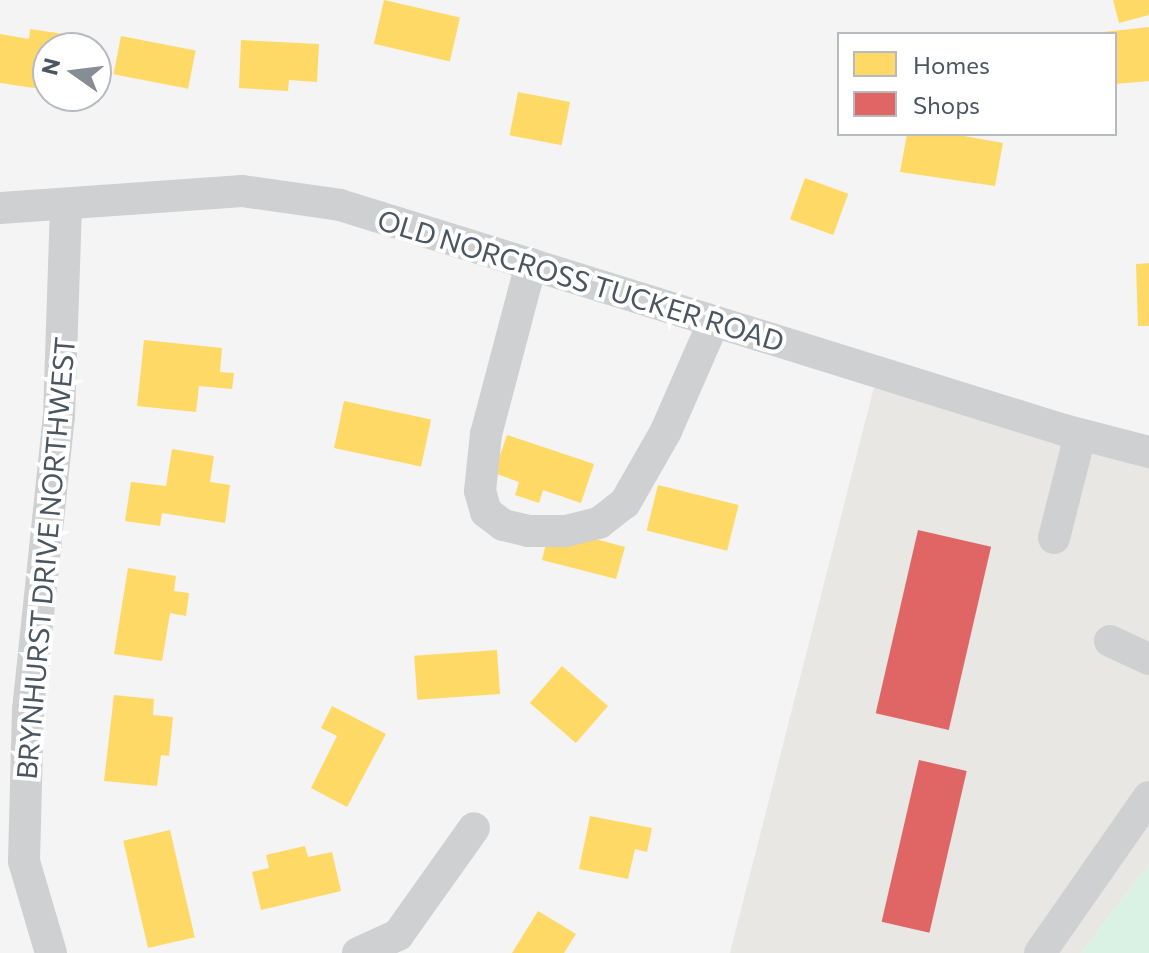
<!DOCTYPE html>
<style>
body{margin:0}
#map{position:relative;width:1149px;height:953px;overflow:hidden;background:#f4f4f4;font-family:Commissioner,sans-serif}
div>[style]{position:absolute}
.commercial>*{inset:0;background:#e8e7e3}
.green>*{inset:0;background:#d9f2e3}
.homes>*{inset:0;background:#ffd966;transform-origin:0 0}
.shops>*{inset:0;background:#e06666;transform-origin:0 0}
.minor>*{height:32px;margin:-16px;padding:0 16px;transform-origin:16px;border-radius:16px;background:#ced0d2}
span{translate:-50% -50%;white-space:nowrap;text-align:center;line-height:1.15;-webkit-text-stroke:8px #fff;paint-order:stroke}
.street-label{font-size:28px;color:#4a5661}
.legend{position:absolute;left:837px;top:32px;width:280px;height:104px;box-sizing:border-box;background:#fff;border:2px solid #b7bbc0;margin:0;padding:10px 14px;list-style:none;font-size:24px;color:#4a5661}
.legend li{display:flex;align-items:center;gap:16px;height:40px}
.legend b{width:40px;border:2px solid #b7bbc0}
.north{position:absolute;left:32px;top:32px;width:80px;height:80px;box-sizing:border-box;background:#fff;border:2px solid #b7bbc0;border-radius:50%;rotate:284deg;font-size:22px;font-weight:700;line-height:32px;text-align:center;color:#4a5661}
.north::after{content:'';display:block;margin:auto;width:28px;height:36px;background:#868d94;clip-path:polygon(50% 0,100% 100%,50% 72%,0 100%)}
</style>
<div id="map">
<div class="commercial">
<div style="clip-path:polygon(875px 383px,1149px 450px,1149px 864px,1081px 953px,730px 953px)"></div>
</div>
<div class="green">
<div style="clip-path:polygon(1149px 864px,1149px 953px,1081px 953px)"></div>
</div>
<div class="homes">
<div style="left:384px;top:0;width:78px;height:45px;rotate:13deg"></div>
<div style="clip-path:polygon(1113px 0,1149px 0,1149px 15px,1119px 23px)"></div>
<div style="clip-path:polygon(1149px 27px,1149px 81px,1115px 84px,1115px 34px,1104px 32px)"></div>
<div style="clip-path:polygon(30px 29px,84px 37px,82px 48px,48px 48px,48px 90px,0 83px,0 34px,29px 39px)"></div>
<div style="left:121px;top:36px;width:76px;height:39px;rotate:11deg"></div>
<div style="clip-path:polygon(241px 40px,319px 44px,317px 82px,289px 80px,288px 91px,239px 88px)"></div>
<div style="left:518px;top:92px;width:53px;height:44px;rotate:11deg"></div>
<div style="clip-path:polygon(907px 134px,953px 134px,1003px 143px,995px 186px,900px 172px)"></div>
<div style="left:805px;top:178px;width:46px;height:44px;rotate:20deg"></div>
<div style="clip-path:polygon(1149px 263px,1149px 326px,1138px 326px,1136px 264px)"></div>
<div style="clip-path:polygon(144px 340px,222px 348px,220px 372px,234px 373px,232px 389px,199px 386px,196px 412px,137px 406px)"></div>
<div style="left:344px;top:401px;width:89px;height:48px;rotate:12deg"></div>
<div style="clip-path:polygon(507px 435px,594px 464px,581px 503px,543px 490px,539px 503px,515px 495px,519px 482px,494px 473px)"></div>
<div style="clip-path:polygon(172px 449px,214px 456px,210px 482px,230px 485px,225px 523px,162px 513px,160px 526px,125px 521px,131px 482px,166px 486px)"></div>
<div style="left:658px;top:485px;width:83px;height:47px;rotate:14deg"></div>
<div style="clip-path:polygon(548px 535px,581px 535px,625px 547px,616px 579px,542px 560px)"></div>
<div style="clip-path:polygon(128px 568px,176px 576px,174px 591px,189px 593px,186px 616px,170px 613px,162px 661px,114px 654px)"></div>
<div style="left:497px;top:650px;width:44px;height:83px;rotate:86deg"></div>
<div style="left:562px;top:666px;width:61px;height:49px;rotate:41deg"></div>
<div style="clip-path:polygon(114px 695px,154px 699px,153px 715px,173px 717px,169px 756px,161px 755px,157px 786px,104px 781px)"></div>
<div style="clip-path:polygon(332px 706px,386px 734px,347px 807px,311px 788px,337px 736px,321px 728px)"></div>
<div style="clip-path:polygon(590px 816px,652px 828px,647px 852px,635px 849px,628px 879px,579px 869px)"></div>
<div style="left:170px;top:830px;width:110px;height:48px;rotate:77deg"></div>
<div style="clip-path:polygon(305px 846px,308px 857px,332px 852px,341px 891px,261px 910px,252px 872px,269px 868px,266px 855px)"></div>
<div style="clip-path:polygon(538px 911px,576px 934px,564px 953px,512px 953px)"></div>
</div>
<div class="shops">
<div style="left:918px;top:530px;width:75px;height:188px;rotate:13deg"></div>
<div style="left:919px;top:760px;width:49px;height:166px;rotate:13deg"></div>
</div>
<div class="minor">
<div style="left:0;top:208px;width:243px;rotate:-4deg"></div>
<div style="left:242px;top:191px;width:99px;rotate:8.1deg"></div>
<div style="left:340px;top:205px;width:758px;rotate:17.26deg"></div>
<div style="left:1064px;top:430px;width:88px;rotate:14.5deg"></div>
<div style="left:531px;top:264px;width:176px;rotate:104.8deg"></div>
<div style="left:486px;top:434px;width:57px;rotate:96deg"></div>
<div style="left:480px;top:491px;width:22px;rotate:74deg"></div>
<div style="left:486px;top:512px;width:21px;rotate:37deg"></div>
<div style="left:503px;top:525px;width:26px;rotate:13deg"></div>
<div style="left:528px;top:531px;width:38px"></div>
<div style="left:566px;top:531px;width:34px;rotate:-14deg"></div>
<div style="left:599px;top:523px;width:33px;rotate:-38deg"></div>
<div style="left:625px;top:503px;width:83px;rotate:-60.3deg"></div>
<div style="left:666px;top:431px;width:120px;rotate:-66.4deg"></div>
<div style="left:1054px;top:538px;width:106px;rotate:-75.8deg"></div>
<div style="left:1110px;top:641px;width:43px;rotate:24.8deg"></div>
<div style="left:51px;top:953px;width:96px;rotate:-106.4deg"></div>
<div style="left:24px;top:861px;width:151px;rotate:-88.5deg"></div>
<div style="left:28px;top:710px;width:295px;rotate:-84deg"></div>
<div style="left:59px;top:417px;width:210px;rotate:-88.1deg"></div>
<div style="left:358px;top:953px;width:44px;rotate:-24.2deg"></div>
<div style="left:398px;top:935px;width:131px;rotate:-54.6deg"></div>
<div style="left:1040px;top:953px;width:190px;rotate:-55.1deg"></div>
</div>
<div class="street-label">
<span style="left:581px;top:280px;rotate:17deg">OLD NORCROSS TUCKER ROAD</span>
<span style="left:45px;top:558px;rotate:-85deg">BRYNHURST DRIVE NORTHWEST</span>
</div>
<ul class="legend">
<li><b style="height:22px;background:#ffd966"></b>Homes</li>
<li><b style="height:22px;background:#e06666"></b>Shops</li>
</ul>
<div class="north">N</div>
</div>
